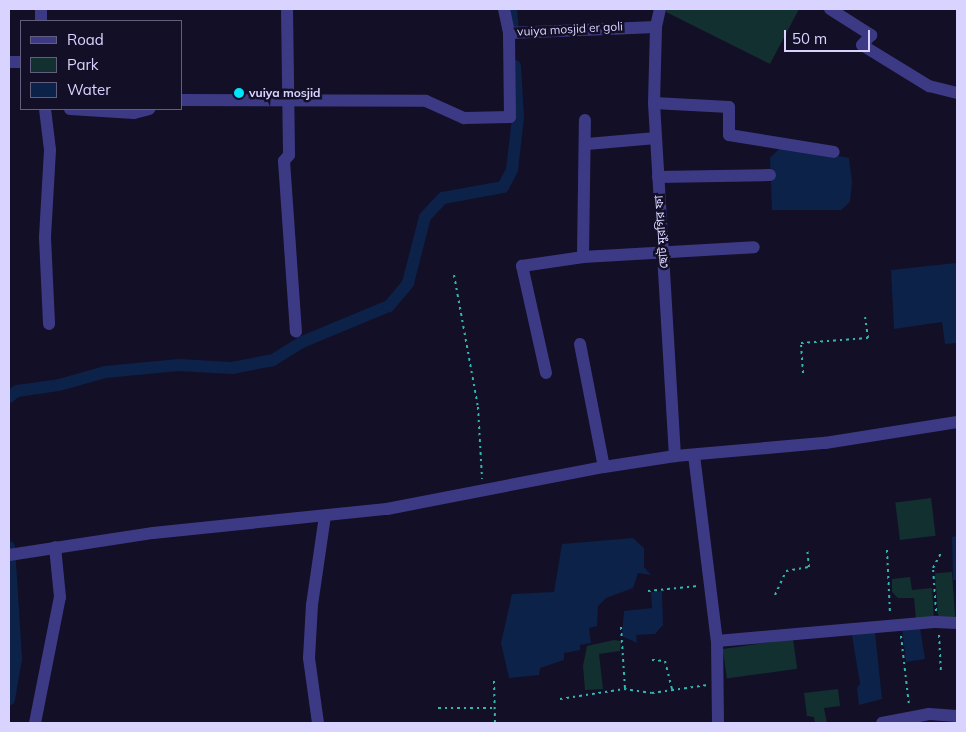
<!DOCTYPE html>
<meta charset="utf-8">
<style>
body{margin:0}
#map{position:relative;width:966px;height:732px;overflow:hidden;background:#130f26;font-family:Mulish,"Noto Sans Bengali",sans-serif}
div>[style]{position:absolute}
.green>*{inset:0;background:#12302f;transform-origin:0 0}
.water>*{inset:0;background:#0c2248}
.canal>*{height:12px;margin:-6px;padding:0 6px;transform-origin:6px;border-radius:6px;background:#0c2248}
.path>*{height:2px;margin-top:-1px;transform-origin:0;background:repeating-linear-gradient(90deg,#2fb8b0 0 2.5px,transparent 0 6.5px)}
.minor>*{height:12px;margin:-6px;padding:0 6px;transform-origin:6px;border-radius:6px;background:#3d3a85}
.dots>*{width:14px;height:14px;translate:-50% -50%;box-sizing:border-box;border:2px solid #130f26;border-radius:50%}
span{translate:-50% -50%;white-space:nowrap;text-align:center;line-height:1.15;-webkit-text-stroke:5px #130f26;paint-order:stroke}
.street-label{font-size:12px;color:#d9d4ff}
.poi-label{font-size:12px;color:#d9d4ff;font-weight:700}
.left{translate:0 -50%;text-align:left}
.frame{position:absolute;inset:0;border:10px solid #d9d4ff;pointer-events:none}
.legend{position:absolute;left:20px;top:20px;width:162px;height:90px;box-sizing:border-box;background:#130f26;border:1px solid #625e7d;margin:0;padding:6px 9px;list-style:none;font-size:15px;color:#d9d4ff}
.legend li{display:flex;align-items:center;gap:10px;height:25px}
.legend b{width:25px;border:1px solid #625e7d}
.scale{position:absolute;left:784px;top:30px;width:86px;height:22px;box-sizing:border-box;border:2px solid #d9d4ff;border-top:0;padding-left:6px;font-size:15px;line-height:18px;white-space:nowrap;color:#d9d4ff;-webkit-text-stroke:4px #130f26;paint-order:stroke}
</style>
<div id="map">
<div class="green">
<div style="clip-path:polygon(667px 9px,799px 9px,770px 64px,666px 12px)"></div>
<div style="left:931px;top:498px;width:38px;height:36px;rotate:83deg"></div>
<div style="left:952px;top:572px;width:48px;height:17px;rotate:86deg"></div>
<div style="clip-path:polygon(910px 577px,912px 590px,932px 588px,934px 619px,916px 620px,914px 598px,898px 598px,892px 592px,892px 579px)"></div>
<div style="left:793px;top:639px;width:30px;height:71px;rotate:82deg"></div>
<div style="clip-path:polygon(614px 640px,621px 641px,620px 651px,599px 654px,603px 689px,585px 690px,583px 666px,587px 646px)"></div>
<div style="clip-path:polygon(838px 689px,840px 706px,824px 708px,827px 723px,815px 723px,814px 717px,807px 716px,804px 693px)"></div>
</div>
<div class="water">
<div style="clip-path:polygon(783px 145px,849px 158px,852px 182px,850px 202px,841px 210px,772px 210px,770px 158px)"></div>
<div style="clip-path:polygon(956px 263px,957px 343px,945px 344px,942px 322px,894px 329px,891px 270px)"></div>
<div style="clip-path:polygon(957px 536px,957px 580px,953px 580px,952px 537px)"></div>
<div style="clip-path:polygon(633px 538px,644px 548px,644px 567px,651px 575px,638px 573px,633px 588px,606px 598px,598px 606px,597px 626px,589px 628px,591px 643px,580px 645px,580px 650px,564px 653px,564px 660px,540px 668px,539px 675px,509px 678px,501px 643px,512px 594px,554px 592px,562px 544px)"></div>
<div style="clip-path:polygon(662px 591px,663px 625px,655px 634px,636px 635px,637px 643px,622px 636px,624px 611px,652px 608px,651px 592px)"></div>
<div style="clip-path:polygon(902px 628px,920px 628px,925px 659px,906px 662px)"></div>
<div style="clip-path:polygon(875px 632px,882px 699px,859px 705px,857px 688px,860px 684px,852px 635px)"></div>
</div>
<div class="canal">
<div style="left:511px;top:9px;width:25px;rotate:85deg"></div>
<div style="left:9px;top:397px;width:10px;rotate:-37deg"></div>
<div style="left:17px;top:391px;width:42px;rotate:-8.1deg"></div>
<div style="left:59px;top:385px;width:48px;rotate:-15.8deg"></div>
<div style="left:105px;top:372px;width:74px;rotate:-5.4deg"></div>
<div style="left:179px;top:365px;width:53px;rotate:3.2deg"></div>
<div style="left:232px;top:368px;width:42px;rotate:-11deg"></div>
<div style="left:273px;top:360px;width:34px;rotate:-32deg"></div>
<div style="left:302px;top:342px;width:94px;rotate:-22.5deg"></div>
<div style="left:389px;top:306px;width:30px;rotate:-50deg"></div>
<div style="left:408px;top:283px;width:68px;rotate:-75.6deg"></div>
<div style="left:425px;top:217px;width:26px;rotate:-47deg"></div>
<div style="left:443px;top:198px;width:61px;rotate:-10.4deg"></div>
<div style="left:503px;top:187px;width:19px;rotate:-62deg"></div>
<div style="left:512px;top:170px;width:53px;rotate:-83.5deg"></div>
<div style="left:518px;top:117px;width:51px;rotate:-93.4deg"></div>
<div style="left:9px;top:547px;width:112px;rotate:86.4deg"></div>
<div style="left:16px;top:659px;width:41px;rotate:99.9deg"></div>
</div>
<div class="path">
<div style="left:454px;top:275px;width:134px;rotate:79.7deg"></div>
<div style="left:478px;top:407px;width:72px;rotate:86.8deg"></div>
<div style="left:803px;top:373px;width:30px;rotate:-94deg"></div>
<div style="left:801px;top:343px;width:67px;rotate:-4.3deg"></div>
<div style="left:868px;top:338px;width:21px;rotate:-98deg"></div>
<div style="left:887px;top:550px;width:64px;rotate:87.3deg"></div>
<div style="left:648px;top:591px;width:50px;rotate:-5.7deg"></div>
<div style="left:775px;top:595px;width:26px;rotate:-65deg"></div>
<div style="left:786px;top:571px;width:23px;rotate:-10deg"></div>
<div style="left:809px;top:567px;width:18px;rotate:-96deg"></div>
<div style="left:936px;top:611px;width:43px;rotate:-94deg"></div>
<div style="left:933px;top:568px;width:17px;rotate:-62deg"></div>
<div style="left:621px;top:627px;width:62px;rotate:86.3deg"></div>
<div style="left:939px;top:635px;width:37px;rotate:87deg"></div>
<div style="left:901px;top:636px;width:69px;rotate:83.4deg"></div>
<div style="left:652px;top:660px;width:13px;rotate:4deg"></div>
<div style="left:665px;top:661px;width:29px;rotate:76deg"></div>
<div style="left:494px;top:681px;width:42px;rotate:88.6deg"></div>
<div style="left:560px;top:699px;width:65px;rotate:-8.9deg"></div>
<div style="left:624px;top:689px;width:28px;rotate:8deg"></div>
<div style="left:652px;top:693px;width:56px;rotate:-8.3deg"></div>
<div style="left:438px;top:708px;width:57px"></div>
</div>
<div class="minor">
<div style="left:41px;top:9px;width:12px;rotate:90deg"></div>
<div style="left:287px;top:9px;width:146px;rotate:89.2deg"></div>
<div style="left:289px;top:155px;width:8px;rotate:130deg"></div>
<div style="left:284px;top:161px;width:171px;rotate:86deg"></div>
<div style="left:504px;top:9px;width:25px;rotate:78deg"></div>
<div style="left:660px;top:9px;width:18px;rotate:103deg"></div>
<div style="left:656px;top:27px;width:76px;rotate:91.5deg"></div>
<div style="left:654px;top:103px;width:354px;rotate:86.6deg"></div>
<div style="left:830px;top:9px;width:49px;rotate:32.4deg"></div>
<div style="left:871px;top:35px;width:13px;rotate:132deg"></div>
<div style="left:862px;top:45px;width:79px;rotate:31.5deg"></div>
<div style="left:929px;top:86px;width:29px;rotate:14deg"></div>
<div style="left:9px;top:62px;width:12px"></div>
<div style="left:181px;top:100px;width:245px;rotate:0.2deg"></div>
<div style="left:426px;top:101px;width:42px;rotate:24.1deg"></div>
<div style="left:464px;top:118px;width:46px;rotate:-1.2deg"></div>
<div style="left:510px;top:117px;width:84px;rotate:-90.7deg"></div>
<div style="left:509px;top:33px;width:147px;rotate:-2.3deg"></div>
<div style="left:654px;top:103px;width:75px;rotate:3.1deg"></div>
<div style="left:729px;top:107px;width:28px;rotate:90deg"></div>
<div style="left:729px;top:135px;width:106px;rotate:9.2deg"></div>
<div style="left:45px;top:109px;width:41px;rotate:83deg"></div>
<div style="left:50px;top:150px;width:88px;rotate:93.3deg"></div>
<div style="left:45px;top:238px;width:86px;rotate:87.3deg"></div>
<div style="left:70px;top:109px;width:64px;rotate:3.6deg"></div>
<div style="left:134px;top:113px;width:16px;rotate:-15deg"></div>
<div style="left:587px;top:144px;width:69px;rotate:-5deg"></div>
<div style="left:658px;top:177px;width:112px;rotate:-1deg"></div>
<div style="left:583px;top:257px;width:137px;rotate:-89.2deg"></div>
<div style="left:580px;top:344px;width:125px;rotate:79deg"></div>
<div style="left:546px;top:373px;width:110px;rotate:-102.6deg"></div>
<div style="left:522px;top:266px;width:62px;rotate:-8.4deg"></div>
<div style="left:583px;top:257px;width:171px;rotate:-3.3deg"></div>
<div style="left:694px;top:455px;width:187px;rotate:83deg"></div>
<div style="left:717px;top:641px;width:82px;rotate:89.3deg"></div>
<div style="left:9px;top:555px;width:146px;rotate:-8.7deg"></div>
<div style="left:153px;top:533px;width:235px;rotate:-5.9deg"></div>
<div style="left:387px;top:509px;width:221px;rotate:-11deg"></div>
<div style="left:604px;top:467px;width:72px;rotate:-8.8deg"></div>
<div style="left:675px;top:456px;width:151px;rotate:-5deg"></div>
<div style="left:825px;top:443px;width:134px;rotate:-9deg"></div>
<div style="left:717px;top:641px;width:220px;rotate:-5deg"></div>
<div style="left:936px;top:622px;width:21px;rotate:3deg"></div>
<div style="left:35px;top:723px;width:128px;rotate:-78.8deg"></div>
<div style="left:60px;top:597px;width:50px;rotate:-95.7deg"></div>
<div style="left:318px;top:723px;width:66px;rotate:-97.9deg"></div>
<div style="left:309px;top:658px;width:53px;rotate:-86.8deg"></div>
<div style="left:312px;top:605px;width:90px;rotate:-81.7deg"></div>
<div style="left:882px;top:723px;width:48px;rotate:-10.8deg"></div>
<div style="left:929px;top:714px;width:28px;rotate:4deg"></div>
</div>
<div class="dots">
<div style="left:239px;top:93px;background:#00e5ff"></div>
</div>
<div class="street-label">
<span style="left:570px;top:29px;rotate:-3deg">vuiya mosjid er goli</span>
<span style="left:661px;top:232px;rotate:-94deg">ছোট মুরগির ফা</span>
</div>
<div class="poi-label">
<span class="left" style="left:249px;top:93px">vuiya mosjid</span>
</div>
<div class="frame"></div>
<ul class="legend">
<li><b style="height:6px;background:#3d3a85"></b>Road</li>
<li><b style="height:14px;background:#12302f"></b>Park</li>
<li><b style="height:14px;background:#0c2248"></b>Water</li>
</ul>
<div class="scale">50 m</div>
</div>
